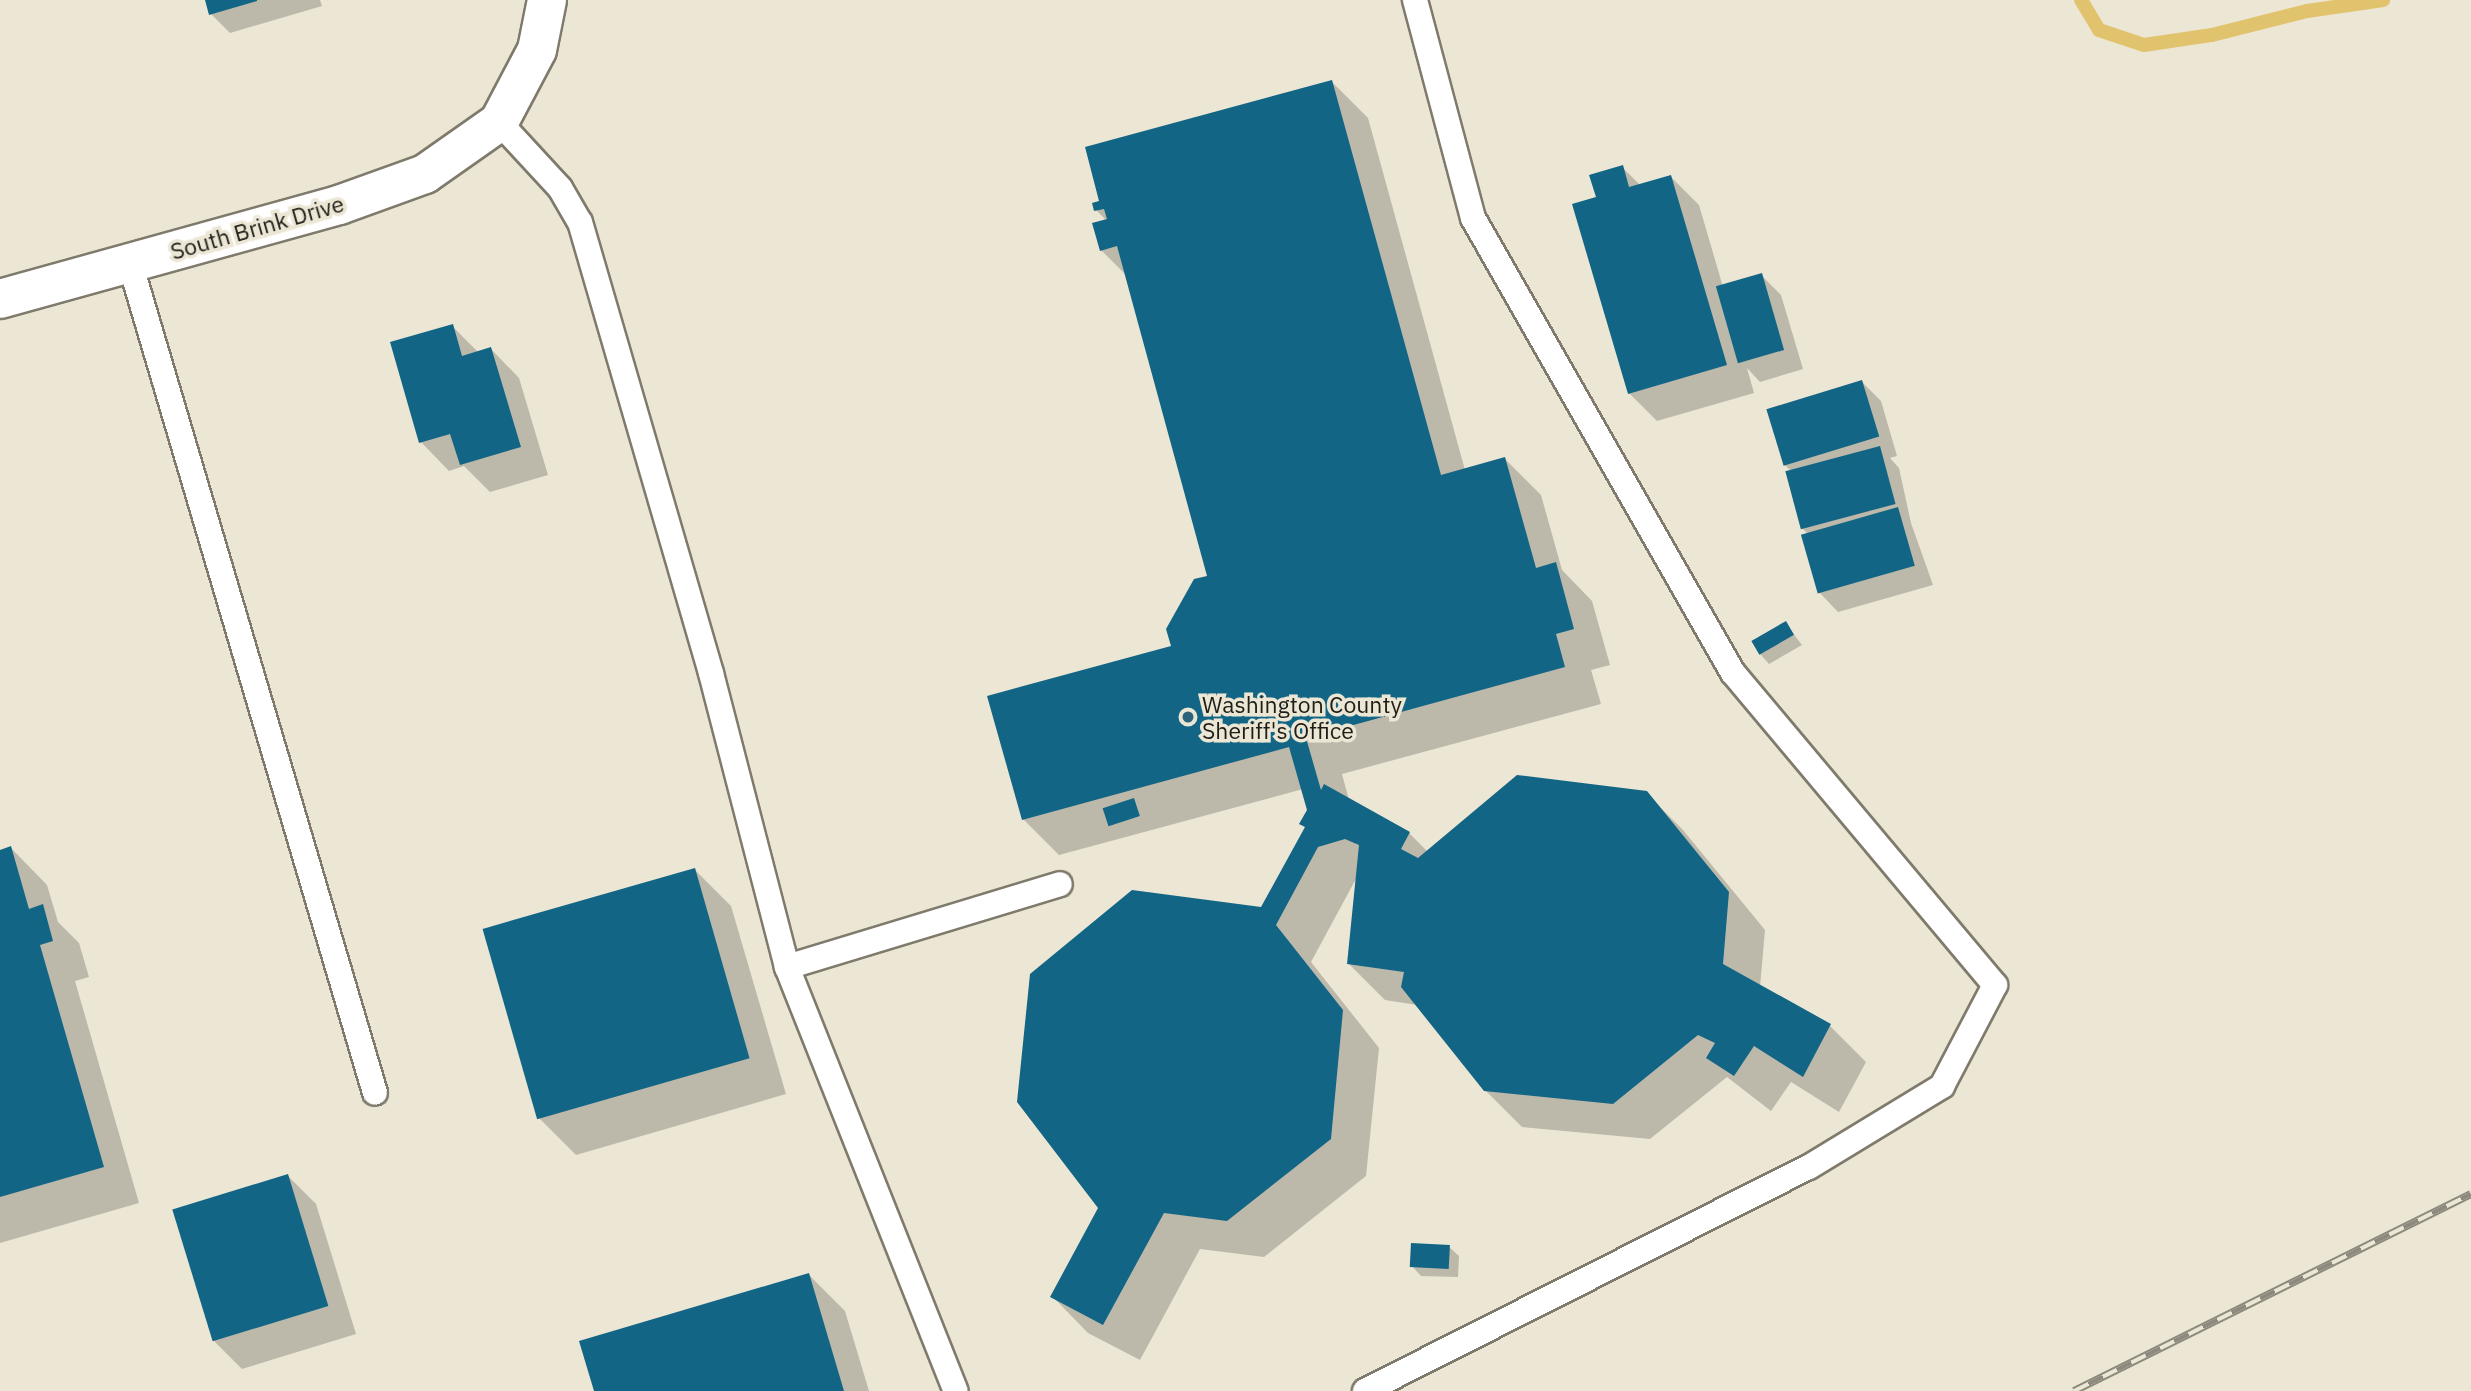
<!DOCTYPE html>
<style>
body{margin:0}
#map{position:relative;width:2471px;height:1391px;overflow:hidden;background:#ece6d5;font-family:"IBM Plex Sans",sans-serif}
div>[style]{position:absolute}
.shadow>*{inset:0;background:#0003}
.stream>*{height:14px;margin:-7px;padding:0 7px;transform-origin:7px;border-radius:7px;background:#e2c36d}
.building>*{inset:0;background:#126585;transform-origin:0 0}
.roads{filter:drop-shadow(2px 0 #7f7a6b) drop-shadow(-2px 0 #7f7a6b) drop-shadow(0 2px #7f7a6b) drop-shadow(0 -2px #7f7a6b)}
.lane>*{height:24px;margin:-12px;padding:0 12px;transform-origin:12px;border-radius:12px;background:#fff}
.street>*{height:38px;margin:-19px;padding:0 19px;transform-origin:19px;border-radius:19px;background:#fff}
.rail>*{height:8px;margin-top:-4px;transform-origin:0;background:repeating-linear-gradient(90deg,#ece6d5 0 16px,#8d897d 0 32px);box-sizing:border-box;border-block:2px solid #8d897d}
.dots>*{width:19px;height:19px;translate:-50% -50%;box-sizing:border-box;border:4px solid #ece6d5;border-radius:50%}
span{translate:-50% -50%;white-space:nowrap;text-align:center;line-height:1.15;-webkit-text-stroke:7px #ece6d5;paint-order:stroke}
.street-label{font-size:23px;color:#1f1d17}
.poi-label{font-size:23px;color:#1f1d17}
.left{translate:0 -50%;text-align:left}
</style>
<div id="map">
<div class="shadow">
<div style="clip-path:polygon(207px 0,320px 0,322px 6px,230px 33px,211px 14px)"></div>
<div style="clip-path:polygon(1332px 82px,1368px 118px,1465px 470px,1505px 459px,1541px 495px,1562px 570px,1592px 601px,1610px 665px,1591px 670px,1601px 704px,1342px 774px,1349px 800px,1409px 833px,1428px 852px,1646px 793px,1683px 830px,1765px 930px,1760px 987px,1830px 1026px,1866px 1062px,1839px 1112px,1791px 1082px,1771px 1111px,1727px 1077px,1650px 1139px,1522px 1127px,1485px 1090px,1417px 1005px,1385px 1000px,1349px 964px,1357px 877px,1311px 962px,1379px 1048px,1366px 1176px,1264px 1257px,1200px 1249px,1140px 1360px,1088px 1333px,1052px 1296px,1306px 828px,1301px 823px,1309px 810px,1303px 789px,1059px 855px,1023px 819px,1173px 647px,1209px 577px,1127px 276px,1101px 250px,1107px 221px,1096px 210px)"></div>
<div style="clip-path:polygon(1622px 167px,1640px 185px,1671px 177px,1699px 205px,1723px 287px,1761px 275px,1781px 295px,1803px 369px,1760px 382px,1747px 368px,1754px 393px,1657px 421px,1629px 393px,1598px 198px)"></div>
<div style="clip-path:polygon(452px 326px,479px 353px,491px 349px,519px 378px,548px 475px,490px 492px,464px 466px,449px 471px,421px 442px)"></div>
<div style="clip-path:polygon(1862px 382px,1881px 401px,1897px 456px,1890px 458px,1899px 468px,1911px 523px,1933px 585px,1838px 612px,1819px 592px,1809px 535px,1801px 527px,1791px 471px,1784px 464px)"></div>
<div style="clip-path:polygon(1785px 623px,1802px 645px,1769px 664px,1760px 654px)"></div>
<div style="clip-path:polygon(11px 848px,47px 885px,58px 922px,79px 943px,89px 977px,75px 981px,139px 1203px,0 1243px,0 852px)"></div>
<div style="clip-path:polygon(695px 870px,731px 906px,786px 1094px,576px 1155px,540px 1119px)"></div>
<div style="clip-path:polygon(288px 1176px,316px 1204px,356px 1334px,242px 1369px,214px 1341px)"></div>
<div style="clip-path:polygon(1449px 1247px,1459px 1256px,1458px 1277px,1421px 1276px,1412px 1266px)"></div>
<div style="clip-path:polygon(809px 1275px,845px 1311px,869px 1391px,596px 1391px)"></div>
</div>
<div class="stream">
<div style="left:2081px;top:0;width:35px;rotate:59deg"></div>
<div style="left:2099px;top:30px;width:47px;rotate:18.4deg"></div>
<div style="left:2144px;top:45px;width:69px;rotate:-8.4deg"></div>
<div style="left:2212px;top:35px;width:98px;rotate:-14.2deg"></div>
<div style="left:2307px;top:11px;width:77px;rotate:-8.2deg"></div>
</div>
<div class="building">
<div style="clip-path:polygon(205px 0,257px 0,257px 1px,209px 15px)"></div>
<div style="clip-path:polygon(1332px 80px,1441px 475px,1505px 457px,1536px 568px,1556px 562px,1574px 629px,1556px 634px,1565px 667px,1306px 738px,1321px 790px,1324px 784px,1410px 832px,1401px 849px,1418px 858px,1517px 775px,1647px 791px,1729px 892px,1723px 964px,1831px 1024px,1803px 1077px,1754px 1046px,1734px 1076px,1706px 1058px,1715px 1043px,1698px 1035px,1613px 1104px,1484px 1091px,1401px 987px,1404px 972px,1347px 964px,1359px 845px,1345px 839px,1318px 847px,1276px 925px,1343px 1010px,1331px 1139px,1227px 1221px,1164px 1213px,1103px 1325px,1050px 1297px,1098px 1208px,1017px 1102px,1030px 974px,1132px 890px,1261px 907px,1305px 827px,1299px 824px,1307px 810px,1289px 747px,1022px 820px,987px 696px,1171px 646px,1166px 629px,1194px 579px,1207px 576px,1117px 246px,1100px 251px,1092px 223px,1107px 219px,1104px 209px,1094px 211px,1092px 203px,1099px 201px,1085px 147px)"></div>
<div style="clip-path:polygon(1623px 165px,1629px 187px,1671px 175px,1727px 365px,1628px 394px,1572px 204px,1596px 197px,1589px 175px)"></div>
<div style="left:1762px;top:273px;width:80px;height:48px;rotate:74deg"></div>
<div style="clip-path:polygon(453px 324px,462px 356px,491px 347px,521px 447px,460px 465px,450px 434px,419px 443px,390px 342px)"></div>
<div style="left:1862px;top:380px;width:59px;height:100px;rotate:73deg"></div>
<div style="left:1880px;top:446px;width:60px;height:98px;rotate:75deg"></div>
<div style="left:1898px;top:507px;width:61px;height:101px;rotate:74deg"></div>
<div style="left:1786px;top:621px;width:16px;height:40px;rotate:60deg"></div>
<div style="left:1134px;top:798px;width:19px;height:33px;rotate:72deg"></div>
<div style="clip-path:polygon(11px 846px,29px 909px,43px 904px,53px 941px,40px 945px,104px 1167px,0 1197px,0 850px)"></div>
<div style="left:695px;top:868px;width:198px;height:221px;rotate:74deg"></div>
<div style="left:288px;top:1174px;width:138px;height:121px;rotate:73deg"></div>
<div style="left:1411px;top:1243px;width:39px;height:24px;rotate:3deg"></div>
<div style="clip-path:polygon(809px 1273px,844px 1391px,594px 1391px,579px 1341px)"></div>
</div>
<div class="roads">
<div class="lane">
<div style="left:499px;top:122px;width:90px;rotate:47.3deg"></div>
<div style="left:560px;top:188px;width:39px;rotate:60deg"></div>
<div style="left:580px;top:222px;width:470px;rotate:73.8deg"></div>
<div style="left:711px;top:673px;width:304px;rotate:75.5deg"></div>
<div style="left:787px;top:967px;width:456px;rotate:68.3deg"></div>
<div style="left:130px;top:263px;width:865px;rotate:73.55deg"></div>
<div style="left:787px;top:967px;width:285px;rotate:-16.9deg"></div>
<div style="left:1365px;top:1391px;width:497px;rotate:-26.8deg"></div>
<div style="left:1809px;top:1167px;width:156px;rotate:-31.3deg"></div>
<div style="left:1942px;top:1086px;width:114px;rotate:-62.3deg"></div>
<div style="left:1995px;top:985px;width:407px;rotate:-130deg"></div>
<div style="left:1733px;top:673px;width:524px;rotate:-119.74deg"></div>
<div style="left:1473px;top:218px;width:226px;rotate:-104.9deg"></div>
</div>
<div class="street">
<div style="left:0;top:299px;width:352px;rotate:-15.5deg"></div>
<div style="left:339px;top:205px;width:91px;rotate:-19.8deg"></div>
<div style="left:425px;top:174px;width:90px;rotate:-35.1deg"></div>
<div style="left:499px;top:122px;width:81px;rotate:-62.2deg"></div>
<div style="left:537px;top:50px;width:51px;rotate:-78.7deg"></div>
</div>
</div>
<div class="rail">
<div style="left:2074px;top:1391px;width:443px;rotate:-26.4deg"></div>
</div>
<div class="dots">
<div style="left:1188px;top:717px;background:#2c647e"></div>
</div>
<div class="street-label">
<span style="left:257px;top:227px;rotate:-16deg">South Brink Drive</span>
</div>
<div class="poi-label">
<span class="left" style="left:1202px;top:717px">Washington County<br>Sheriff's Office</span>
</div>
</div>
